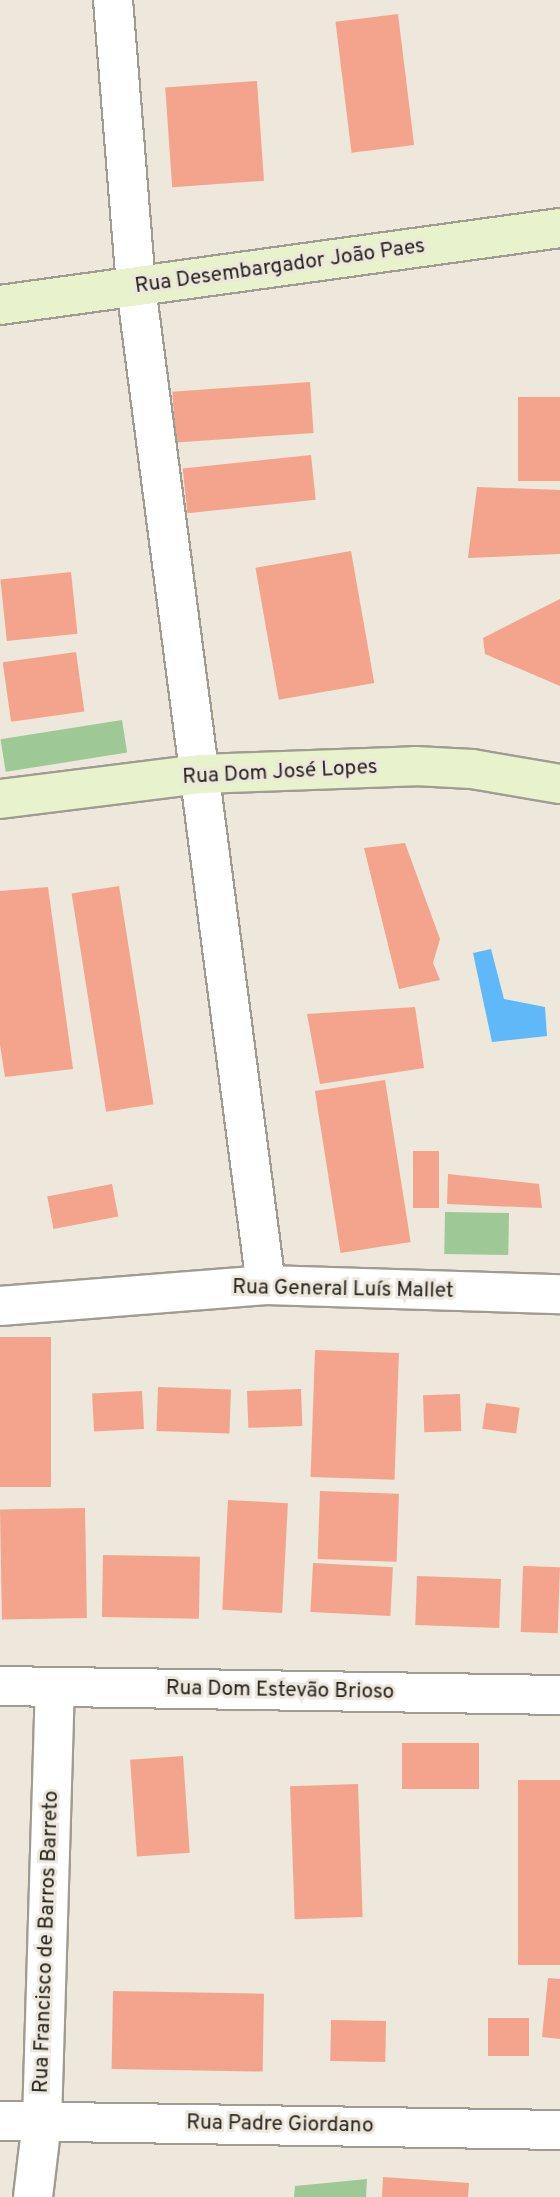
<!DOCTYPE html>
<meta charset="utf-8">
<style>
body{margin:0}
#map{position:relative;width:560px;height:2197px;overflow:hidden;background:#ede7dc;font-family:Overpass,sans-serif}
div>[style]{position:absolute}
.green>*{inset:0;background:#9ec896;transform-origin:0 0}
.water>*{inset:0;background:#5fb8f8}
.building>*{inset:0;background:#f4a48c;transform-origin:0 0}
.roads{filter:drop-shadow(2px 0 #a19c91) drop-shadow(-2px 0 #a19c91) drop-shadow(0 2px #a19c91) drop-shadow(0 -2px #a19c91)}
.street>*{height:38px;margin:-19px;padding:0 19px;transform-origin:19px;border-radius:19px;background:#fff}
.secondary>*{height:38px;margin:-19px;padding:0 19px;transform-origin:19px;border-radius:19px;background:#e8f2cc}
span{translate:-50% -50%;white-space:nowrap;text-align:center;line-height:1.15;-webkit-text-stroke:6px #ede7dc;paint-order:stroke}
.street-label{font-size:21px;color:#262420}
</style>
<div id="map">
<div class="green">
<div style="left:122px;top:720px;width:33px;height:123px;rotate:81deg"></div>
<div style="left:445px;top:1212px;width:64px;height:42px;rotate:1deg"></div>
<div style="clip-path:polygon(367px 2179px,366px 2197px,294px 2197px,295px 2186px)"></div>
</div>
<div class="water">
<div style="clip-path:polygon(491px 949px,504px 999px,545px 1007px,547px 1036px,492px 1042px,473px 953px)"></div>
</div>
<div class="building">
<div style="left:398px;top:14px;width:132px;height:63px;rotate:83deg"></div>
<div style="left:257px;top:81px;width:100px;height:92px;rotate:86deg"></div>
<div style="left:310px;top:382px;width:51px;height:138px;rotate:86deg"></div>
<div style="left:560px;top:397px;width:84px;height:42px;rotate:90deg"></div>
<div style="left:311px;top:455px;width:45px;height:129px;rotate:84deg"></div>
<div style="clip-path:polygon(477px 487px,560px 490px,560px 554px,468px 558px)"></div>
<div style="left:351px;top:551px;width:134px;height:97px;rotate:80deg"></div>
<div style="left:71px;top:572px;width:62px;height:71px;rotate:84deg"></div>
<div style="clip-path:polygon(560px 599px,560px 686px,485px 654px,483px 638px)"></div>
<div style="left:76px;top:652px;width:60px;height:74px;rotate:82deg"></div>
<div style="clip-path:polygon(405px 843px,440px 939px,433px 963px,440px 980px,399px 989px,364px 848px)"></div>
<div style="left:119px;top:886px;width:221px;height:48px;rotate:81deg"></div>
<div style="clip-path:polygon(48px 887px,73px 1069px,5px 1077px,0 1045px,0 891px)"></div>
<div style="clip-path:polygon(415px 1007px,424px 1068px,320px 1084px,307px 1014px)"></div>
<div style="left:385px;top:1080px;width:164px;height:71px;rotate:81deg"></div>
<div style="left:413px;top:1151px;width:26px;height:57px"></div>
<div style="clip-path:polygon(448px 1174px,539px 1184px,542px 1208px,447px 1204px)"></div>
<div style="left:112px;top:1184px;width:33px;height:66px;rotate:79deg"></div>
<div style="left:0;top:1337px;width:51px;height:150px"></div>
<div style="left:315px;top:1350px;width:84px;height:127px;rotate:2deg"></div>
<div style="left:158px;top:1387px;width:73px;height:44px;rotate:2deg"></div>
<div style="left:301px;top:1389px;width:37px;height:54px;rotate:88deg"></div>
<div style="left:142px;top:1391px;width:38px;height:50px;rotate:87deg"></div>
<div style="left:460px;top:1394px;width:37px;height:37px;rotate:88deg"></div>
<div style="left:486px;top:1403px;width:34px;height:26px;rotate:8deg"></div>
<div style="left:320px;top:1491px;width:79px;height:68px;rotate:2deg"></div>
<div style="left:228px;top:1500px;width:60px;height:110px;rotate:3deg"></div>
<div style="left:85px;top:1508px;width:110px;height:85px;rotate:89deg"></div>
<div style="left:103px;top:1555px;width:97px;height:62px;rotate:1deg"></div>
<div style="left:313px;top:1563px;width:80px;height:49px;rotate:3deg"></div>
<div style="left:523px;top:1566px;width:37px;height:66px;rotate:2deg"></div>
<div style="left:417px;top:1576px;width:84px;height:49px;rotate:2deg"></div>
<div style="left:479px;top:1743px;width:46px;height:77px;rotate:90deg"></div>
<div style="left:183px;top:1756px;width:97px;height:53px;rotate:86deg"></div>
<div style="left:518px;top:1780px;width:42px;height:185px"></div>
<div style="left:358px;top:1784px;width:133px;height:68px;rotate:88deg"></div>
<div style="clip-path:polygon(548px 1978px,560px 1979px,560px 2039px,542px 2037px)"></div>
<div style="left:113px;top:1991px;width:151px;height:78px;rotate:1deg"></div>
<div style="left:488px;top:2018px;width:41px;height:38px"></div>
<div style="left:331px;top:2020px;width:55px;height:41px;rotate:1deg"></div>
<div style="clip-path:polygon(383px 2177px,469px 2183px,468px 2197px,382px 2197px)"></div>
</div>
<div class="roads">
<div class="street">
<div style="left:113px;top:0;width:288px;rotate:85.4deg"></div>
<div style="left:136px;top:287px;width:1006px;rotate:82.58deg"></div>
<div style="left:0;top:1306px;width:267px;rotate:-4.5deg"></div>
<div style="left:266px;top:1285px;width:294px;rotate:1.8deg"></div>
<div style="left:0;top:1686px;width:560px;rotate:0.92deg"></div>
<div style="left:0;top:2121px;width:560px;rotate:0.92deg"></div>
<div style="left:33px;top:2197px;width:77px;rotate:-83.2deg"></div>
<div style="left:42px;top:2121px;width:434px;rotate:-88.3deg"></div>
</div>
<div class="secondary">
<div style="left:0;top:305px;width:565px;rotate:-7.83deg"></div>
<div style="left:0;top:799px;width:203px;rotate:-7.1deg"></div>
<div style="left:201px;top:774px;width:214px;rotate:-2.1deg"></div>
<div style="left:415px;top:766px;width:57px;rotate:3deg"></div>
<div style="left:472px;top:769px;width:89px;rotate:9.7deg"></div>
</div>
</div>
<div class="street-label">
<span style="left:280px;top:267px;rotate:-8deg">Rua Desembargador João Paes</span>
<span style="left:280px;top:773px;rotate:-3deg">Rua Dom José Lopes</span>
<span style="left:343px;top:1290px;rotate:1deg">Rua General Luís Mallet</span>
<span style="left:280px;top:1691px;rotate:1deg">Rua Dom Estevão Brioso</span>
<span style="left:47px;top:1942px;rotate:-88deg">Rua Francisco de Barros Barreto</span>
<span style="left:280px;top:2125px;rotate:1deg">Rua Padre Giordano</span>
</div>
</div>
